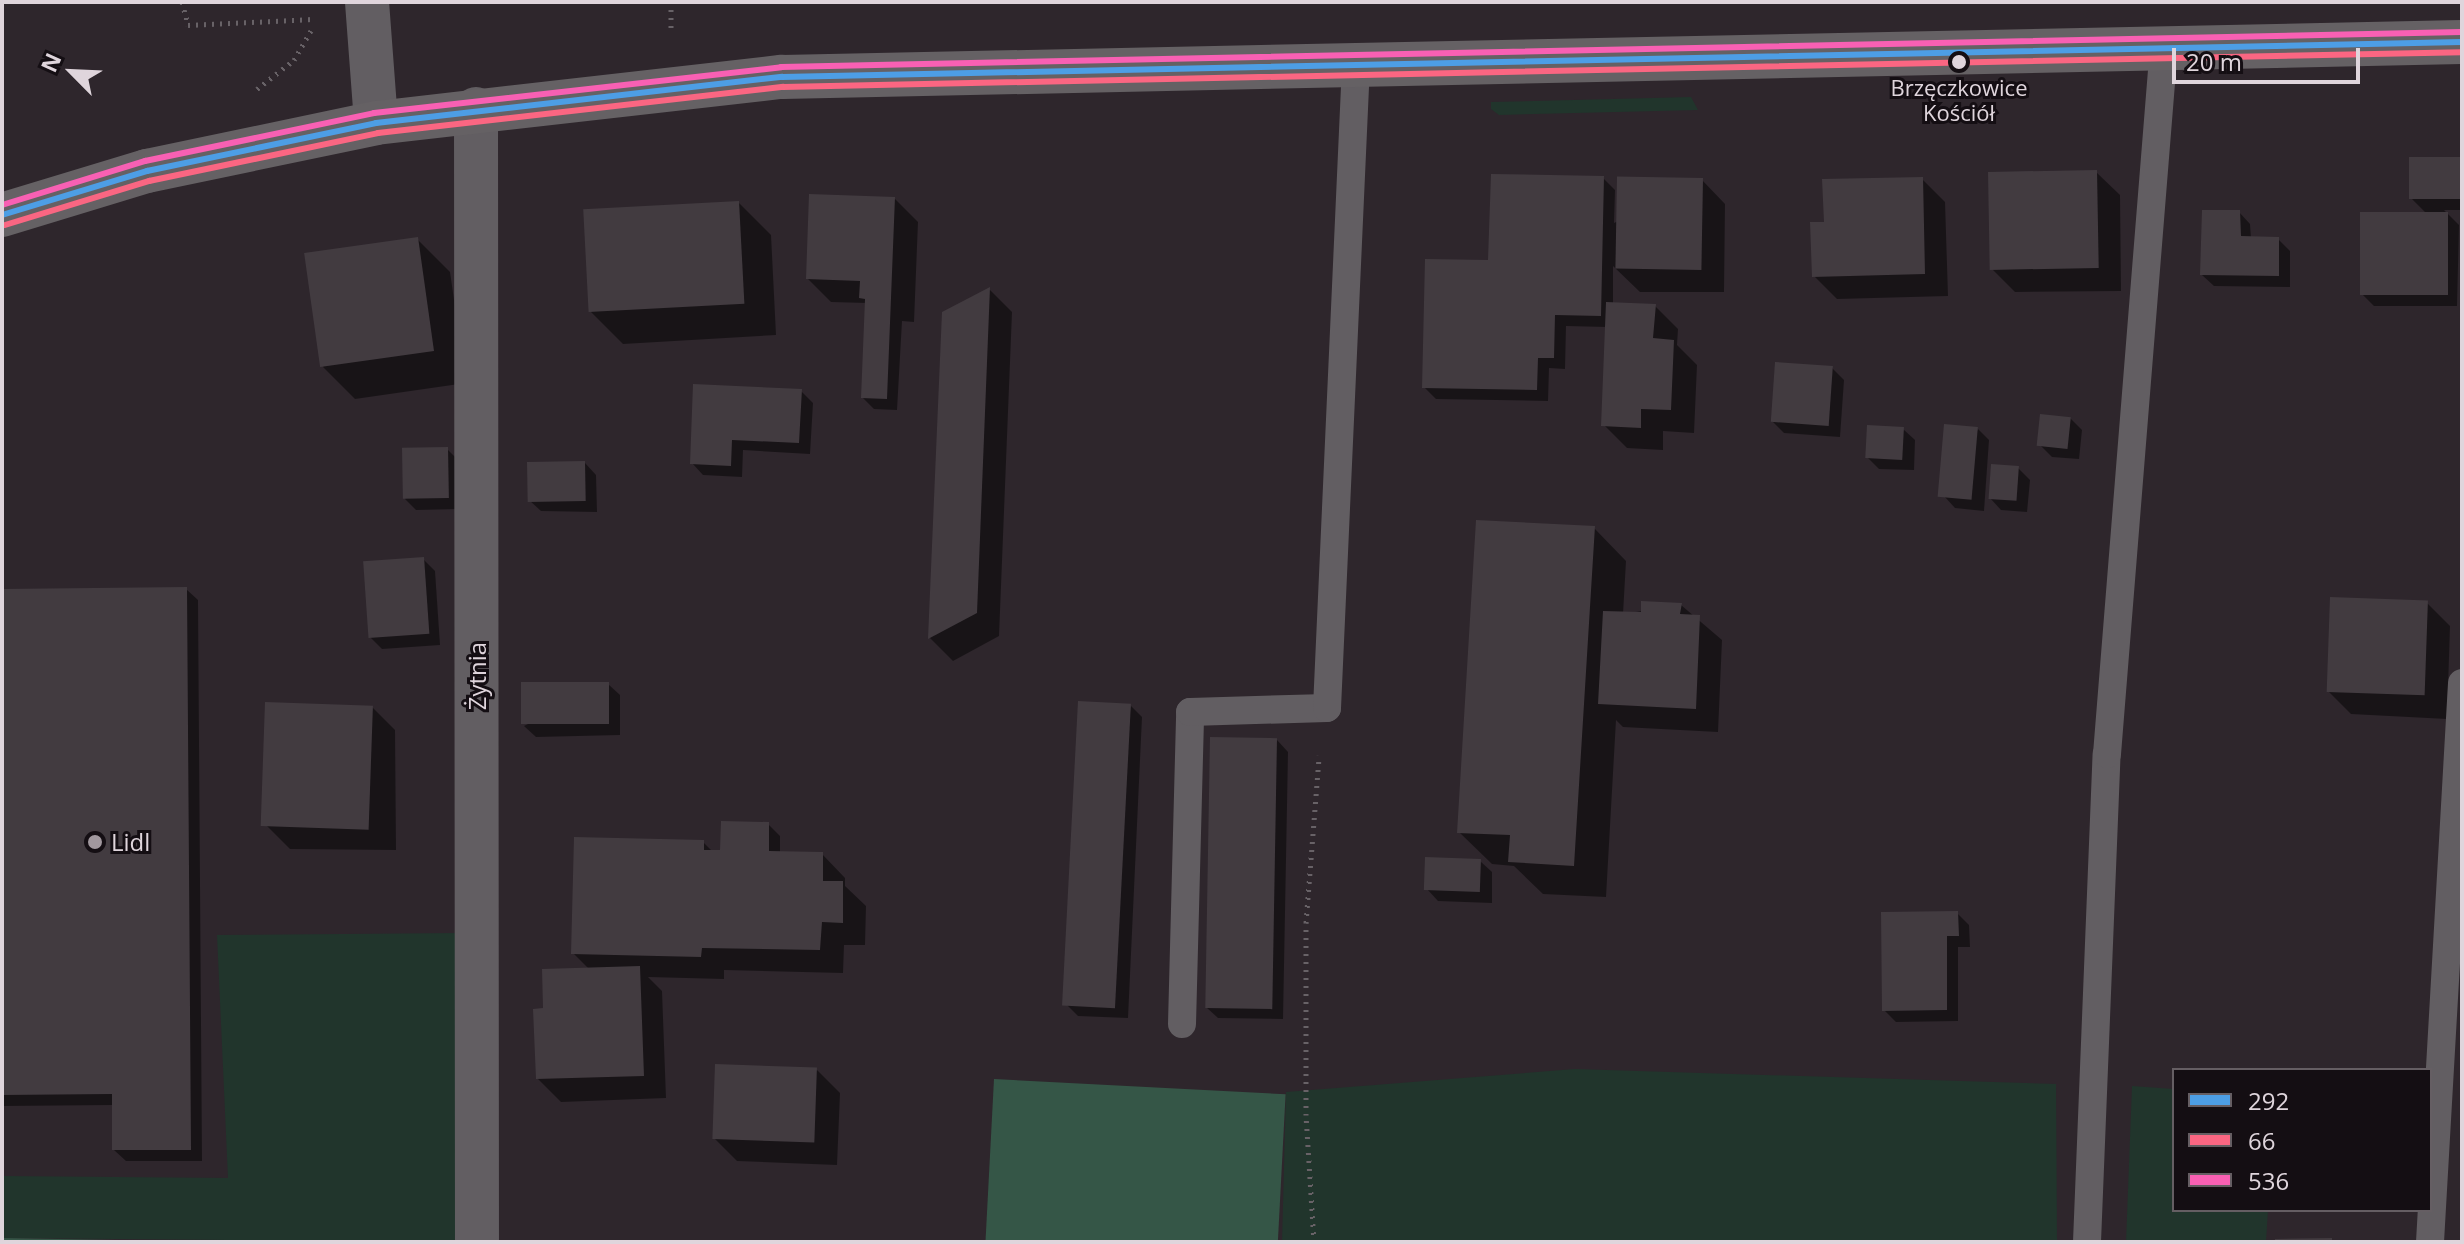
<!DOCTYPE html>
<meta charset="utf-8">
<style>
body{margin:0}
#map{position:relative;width:2464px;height:1244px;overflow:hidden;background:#2e262c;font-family:"Open Sans",sans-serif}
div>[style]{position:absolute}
.green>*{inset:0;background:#21352c}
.forest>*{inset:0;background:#355647;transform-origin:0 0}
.shadow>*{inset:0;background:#0007}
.building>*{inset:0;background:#423b40;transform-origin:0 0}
.path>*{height:5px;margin-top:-2.5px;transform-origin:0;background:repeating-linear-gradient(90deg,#686267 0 2px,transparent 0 8px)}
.service>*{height:28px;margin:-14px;padding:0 14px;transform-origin:14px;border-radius:14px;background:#625e62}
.minor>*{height:44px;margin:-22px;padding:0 22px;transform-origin:22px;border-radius:22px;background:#625e62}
.secondary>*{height:44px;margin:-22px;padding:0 22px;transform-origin:22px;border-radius:22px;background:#656164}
.bus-1>*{height:6px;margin:-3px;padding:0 3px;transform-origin:3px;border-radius:3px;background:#4d9ee5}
.bus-2>*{height:6px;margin:-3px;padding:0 3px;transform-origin:3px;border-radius:3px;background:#fa6682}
.bus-3>*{height:6px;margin:-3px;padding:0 3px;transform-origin:3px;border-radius:3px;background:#f860b3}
.dots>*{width:22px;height:22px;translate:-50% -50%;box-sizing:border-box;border:4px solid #140e13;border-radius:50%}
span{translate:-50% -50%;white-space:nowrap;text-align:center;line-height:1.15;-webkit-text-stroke:6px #140e13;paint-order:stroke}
.bus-label{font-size:22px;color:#dfd5dc}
.street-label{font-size:24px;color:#dfd5dc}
.poi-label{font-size:24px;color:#dfd5dc}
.left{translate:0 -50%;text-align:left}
.frame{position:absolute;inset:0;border:4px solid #dfd5dc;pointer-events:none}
.legend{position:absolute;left:2172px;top:1068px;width:260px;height:144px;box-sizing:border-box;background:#140e13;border:2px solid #655e63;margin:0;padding:10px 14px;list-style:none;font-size:24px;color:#dfd5dc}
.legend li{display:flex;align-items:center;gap:16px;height:40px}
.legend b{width:40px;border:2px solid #655e63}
.north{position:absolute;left:32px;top:32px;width:80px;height:80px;-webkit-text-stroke:6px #140e13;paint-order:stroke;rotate:294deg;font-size:22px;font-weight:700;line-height:32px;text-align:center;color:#dfd5dc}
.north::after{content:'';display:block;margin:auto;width:28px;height:36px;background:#dfd5dc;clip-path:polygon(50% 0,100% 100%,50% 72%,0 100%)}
.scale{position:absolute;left:2172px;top:48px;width:188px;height:36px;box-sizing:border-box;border:4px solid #dfd5dc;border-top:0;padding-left:10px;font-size:24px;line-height:28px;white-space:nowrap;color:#dfd5dc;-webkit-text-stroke:6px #140e13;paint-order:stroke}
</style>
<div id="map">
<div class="green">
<div style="clip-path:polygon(1691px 97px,1698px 110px,1499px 115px,1491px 109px,1491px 102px)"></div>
<div style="clip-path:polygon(462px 933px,460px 1242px,2px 1238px,2px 1176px,228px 1178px,217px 935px)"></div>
<div style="clip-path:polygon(1575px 1069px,2056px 1084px,2057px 1242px,1282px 1242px,1286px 1092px)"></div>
<div style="clip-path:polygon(2132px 1086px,2174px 1089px,2174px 1210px,2268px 1210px,2266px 1242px,2126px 1242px)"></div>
</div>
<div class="forest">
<div style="left:994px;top:1079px;width:292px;height:163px;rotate:3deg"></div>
<div style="clip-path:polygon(2px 1238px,230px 1242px,2px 1242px)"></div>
</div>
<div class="shadow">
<div style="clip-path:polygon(2462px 159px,2462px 210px,2444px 210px,2459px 225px,2457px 306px,2374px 306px,2362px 294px,2427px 214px,2412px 199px)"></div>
<div style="clip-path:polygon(2096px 172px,2120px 195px,2121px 291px,2015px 292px,1992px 269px)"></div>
<div style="clip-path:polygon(1603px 178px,1615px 190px,1614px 223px,1702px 180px,1725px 204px,1724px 292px,1640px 292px,1613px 266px,1613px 304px,1655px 306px,1678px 329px,1677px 345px,1697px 365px,1694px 433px,1663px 431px,1663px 450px,1627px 448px,1604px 425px,1607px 327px,1566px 326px,1565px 369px,1549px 368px,1548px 401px,1436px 399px,1424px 387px,1490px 262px)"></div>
<div style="clip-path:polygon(1922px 179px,1945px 202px,1948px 296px,1837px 299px,1814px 276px,1826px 224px)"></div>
<div style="clip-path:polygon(895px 199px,918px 222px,914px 322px,902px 321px,897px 410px,874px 409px,863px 398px,867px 303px,831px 302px,808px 279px)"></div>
<div style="clip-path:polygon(739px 203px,771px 235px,776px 335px,623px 344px,591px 312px)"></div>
<div style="clip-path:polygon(2239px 212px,2250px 224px,2251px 238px,2278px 239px,2290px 251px,2290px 287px,2214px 286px,2202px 275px)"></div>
<div style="clip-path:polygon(417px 239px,450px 272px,466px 383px,355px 399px,323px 367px)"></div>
<div style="clip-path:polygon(990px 290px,1012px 312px,999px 636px,953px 661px,930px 638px,944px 314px)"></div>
<div style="clip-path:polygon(1832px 368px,1844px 380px,1840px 437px,1784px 433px,1772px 421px)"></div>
<div style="clip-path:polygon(801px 391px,813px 403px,810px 454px,743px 450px,742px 477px,703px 475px,692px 463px)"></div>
<div style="clip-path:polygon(2070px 418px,2082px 430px,2079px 459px,2052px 457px,2040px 445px)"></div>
<div style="clip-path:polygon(1903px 429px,1915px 440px,1914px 470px,1879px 469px,1867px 457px)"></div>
<div style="clip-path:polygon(1978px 429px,1989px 440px,1984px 511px,1955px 508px,1944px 496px)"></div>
<div style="clip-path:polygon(447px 449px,459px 461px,460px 509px,416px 510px,405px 499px)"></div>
<div style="clip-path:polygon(585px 463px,596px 475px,597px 512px,541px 511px,529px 500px)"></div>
<div style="clip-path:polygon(2018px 468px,2030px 480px,2027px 512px,2001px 510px,1990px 498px)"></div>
<div style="clip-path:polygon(1594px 528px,1626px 561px,1623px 614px,1681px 605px,1722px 640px,1718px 732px,1623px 727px,1616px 720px,1606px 897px,1543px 894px,1514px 866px,1492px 864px,1459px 832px)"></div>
<div style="clip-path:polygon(423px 559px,435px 571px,440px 645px,382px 649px,370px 637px)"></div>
<div style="clip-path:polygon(186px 589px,198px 600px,202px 1161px,126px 1161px,114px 1150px,114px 1105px,2px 1106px,2px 593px)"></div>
<div style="clip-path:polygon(2427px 603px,2450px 626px,2447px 719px,2351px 714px,2328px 691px)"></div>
<div style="clip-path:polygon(608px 684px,620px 695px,620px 735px,536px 737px,524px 726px)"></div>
<div style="clip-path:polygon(1131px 706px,1142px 717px,1128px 1018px,1078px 1016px,1067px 1005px)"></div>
<div style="clip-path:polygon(372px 707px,395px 730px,396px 850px,290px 849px,267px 826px)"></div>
<div style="clip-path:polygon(1277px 740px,1288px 752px,1283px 1019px,1218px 1018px,1206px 1007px)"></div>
<div style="clip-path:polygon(768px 824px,780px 836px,780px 854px,822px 854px,845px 878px,845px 886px,866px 906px,865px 945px,844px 945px,843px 973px,724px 970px,724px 979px,648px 977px,662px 991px,666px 1098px,561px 1102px,538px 1079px,545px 1010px,590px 970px,573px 953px,703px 842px,713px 852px,726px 853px)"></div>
<div style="clip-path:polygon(1480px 861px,1492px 872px,1492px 903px,1438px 901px,1427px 889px)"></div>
<div style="clip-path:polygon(1957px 913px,1969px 925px,1970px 947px,1958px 947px,1958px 1021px,1896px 1022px,1884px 1010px)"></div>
<div style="clip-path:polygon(817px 1070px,840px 1093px,837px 1165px,737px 1161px,714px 1138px)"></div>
</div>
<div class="building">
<div style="left:2462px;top:157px;width:42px;height:53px;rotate:90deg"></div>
<div style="left:2097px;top:170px;width:98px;height:109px;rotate:89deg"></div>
<div style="clip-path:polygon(1491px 174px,1604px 176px,1601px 316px,1555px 315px,1554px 358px,1538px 358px,1537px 390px,1422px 388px,1425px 259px,1488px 260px)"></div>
<div style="clip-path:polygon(1923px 177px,1925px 274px,1812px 277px,1810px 222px,1824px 222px,1822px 179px)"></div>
<div style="left:1703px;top:178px;width:92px;height:86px;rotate:91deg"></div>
<div style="clip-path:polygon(809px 194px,895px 197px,887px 399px,861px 398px,865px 299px,859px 298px,860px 281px,806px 279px)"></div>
<div style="left:739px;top:201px;width:103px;height:156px;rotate:87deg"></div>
<div style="clip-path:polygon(2202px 210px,2240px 210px,2241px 236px,2279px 237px,2279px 276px,2200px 275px)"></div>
<div style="left:2360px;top:212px;width:88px;height:83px"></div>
<div style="left:418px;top:237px;width:115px;height:115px;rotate:82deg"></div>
<div style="clip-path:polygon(990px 287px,977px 613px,928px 639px,942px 312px)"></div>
<div style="clip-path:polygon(1606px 302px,1656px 304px,1653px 338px,1674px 340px,1671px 410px,1641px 409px,1641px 428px,1601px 426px)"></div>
<div style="left:1775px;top:362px;width:58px;height:60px;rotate:4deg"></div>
<div style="clip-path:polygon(693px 384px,802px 389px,799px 443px,732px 440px,731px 466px,690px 464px)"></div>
<div style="left:2040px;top:414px;width:31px;height:32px;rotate:6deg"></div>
<div style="left:1944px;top:424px;width:34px;height:73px;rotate:5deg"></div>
<div style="left:1867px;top:425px;width:37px;height:33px;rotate:3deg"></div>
<div style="left:448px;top:447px;width:51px;height:46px;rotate:89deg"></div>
<div style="left:585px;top:461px;width:40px;height:58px;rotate:89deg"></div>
<div style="left:1991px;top:464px;width:28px;height:35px;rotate:4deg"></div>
<div style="clip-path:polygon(1476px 520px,1595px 526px,1574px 866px,1508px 862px,1510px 835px,1457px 833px)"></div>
<div style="left:424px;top:557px;width:77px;height:61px;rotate:86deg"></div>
<div style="clip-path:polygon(187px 587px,191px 1150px,112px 1150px,112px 1094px,2px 1095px,2px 589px)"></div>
<div style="left:2330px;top:597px;width:98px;height:95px;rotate:2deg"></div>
<div style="clip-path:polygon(1641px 601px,1682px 603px,1680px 614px,1700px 615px,1696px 709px,1598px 704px,1603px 611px,1641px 612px)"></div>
<div style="left:609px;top:682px;width:42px;height:88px;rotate:90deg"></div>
<div style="left:1078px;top:701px;width:53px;height:305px;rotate:3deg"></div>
<div style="left:265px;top:702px;width:108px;height:124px;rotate:2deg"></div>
<div style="left:1210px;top:737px;width:67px;height:271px;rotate:1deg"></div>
<div style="clip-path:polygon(721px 821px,769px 822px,769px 851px,823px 852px,823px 881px,843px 881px,843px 923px,822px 922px,820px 950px,702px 948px,701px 957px,571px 954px,574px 837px,704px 840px,704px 850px,720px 850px)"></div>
<div style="left:1425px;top:857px;width:56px;height:33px;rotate:2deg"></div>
<div style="clip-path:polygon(1958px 911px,1959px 936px,1947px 936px,1947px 1010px,1882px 1011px,1881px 912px)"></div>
<div style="clip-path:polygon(640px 966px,644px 1076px,536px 1079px,533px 1009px,543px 1008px,542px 969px)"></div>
<div style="left:715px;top:1064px;width:102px;height:75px;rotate:2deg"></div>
<div style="clip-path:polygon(2332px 1238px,2332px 1242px,2275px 1242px,2275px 1239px)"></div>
</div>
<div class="path">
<div style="left:182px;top:2px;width:24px;rotate:75deg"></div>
<div style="left:188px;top:25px;width:125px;rotate:-2.7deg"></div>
<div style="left:671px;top:2px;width:28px;rotate:90deg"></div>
<div style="left:257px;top:89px;width:47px;rotate:-38.1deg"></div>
<div style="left:294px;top:60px;width:34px;rotate:-60deg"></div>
<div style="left:1314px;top:1242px;width:127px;rotate:-93.6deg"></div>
<div style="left:1306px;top:1115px;width:192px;rotate:-90deg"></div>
<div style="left:1306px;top:923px;width:168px;rotate:-85.5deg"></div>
</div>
<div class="service">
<div style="left:1182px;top:1024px;width:312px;rotate:-88.5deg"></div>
<div style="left:1190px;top:712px;width:137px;rotate:-1.7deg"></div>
<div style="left:1327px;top:708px;width:645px;rotate:-87.42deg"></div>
<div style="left:2087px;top:1242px;width:488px;rotate:-87.7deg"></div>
<div style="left:2107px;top:754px;width:711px;rotate:-85.4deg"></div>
<div style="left:2430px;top:1242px;width:560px;rotate:-86.72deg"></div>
</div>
<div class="minor">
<div style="left:367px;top:2px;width:121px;rotate:85.7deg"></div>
<div style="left:476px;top:109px;width:1133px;rotate:89.95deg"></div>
</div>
<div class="secondary">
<div style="left:2px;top:215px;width:152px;rotate:-16.9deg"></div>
<div style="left:147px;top:171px;width:234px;rotate:-11.8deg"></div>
<div style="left:376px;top:123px;width:409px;rotate:-6.5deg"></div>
<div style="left:782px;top:77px;width:1680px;rotate:-1.19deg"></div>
</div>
<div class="bus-1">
<div style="left:2px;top:215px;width:152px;rotate:-16.9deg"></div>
<div style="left:147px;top:171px;width:234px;rotate:-11.8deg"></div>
<div style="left:376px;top:123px;width:409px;rotate:-6.5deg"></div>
<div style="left:782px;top:77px;width:1680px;rotate:-1.19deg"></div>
</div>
<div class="bus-2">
<div style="left:5px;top:225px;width:151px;rotate:-17deg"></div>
<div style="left:149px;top:181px;width:234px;rotate:-11.8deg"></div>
<div style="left:378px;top:133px;width:408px;rotate:-6.5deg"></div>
<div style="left:783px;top:87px;width:1679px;rotate:-1.19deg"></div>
</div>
<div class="bus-3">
<div style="left:2px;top:205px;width:150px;rotate:-17.1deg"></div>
<div style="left:145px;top:161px;width:234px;rotate:-11.8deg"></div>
<div style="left:374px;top:113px;width:410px;rotate:-6.4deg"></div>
<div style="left:781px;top:67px;width:1681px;rotate:-1.19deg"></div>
</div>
<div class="dots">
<div style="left:1959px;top:62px;background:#dfd5dc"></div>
<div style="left:95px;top:842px;background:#a1989e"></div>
</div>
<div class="bus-label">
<span style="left:1959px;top:100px">Brzęczkowice<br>Kościół</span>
</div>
<div class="street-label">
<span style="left:477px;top:676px;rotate:-90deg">Żytnia</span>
</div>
<div class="poi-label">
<span class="left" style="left:111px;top:842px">Lidl</span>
</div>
<div class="frame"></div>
<ul class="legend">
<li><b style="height:10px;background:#4d9ee5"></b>292</li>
<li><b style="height:10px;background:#fa6682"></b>66</li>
<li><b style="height:10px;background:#f860b3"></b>536</li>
</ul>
<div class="north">N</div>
<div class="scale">20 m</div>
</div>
